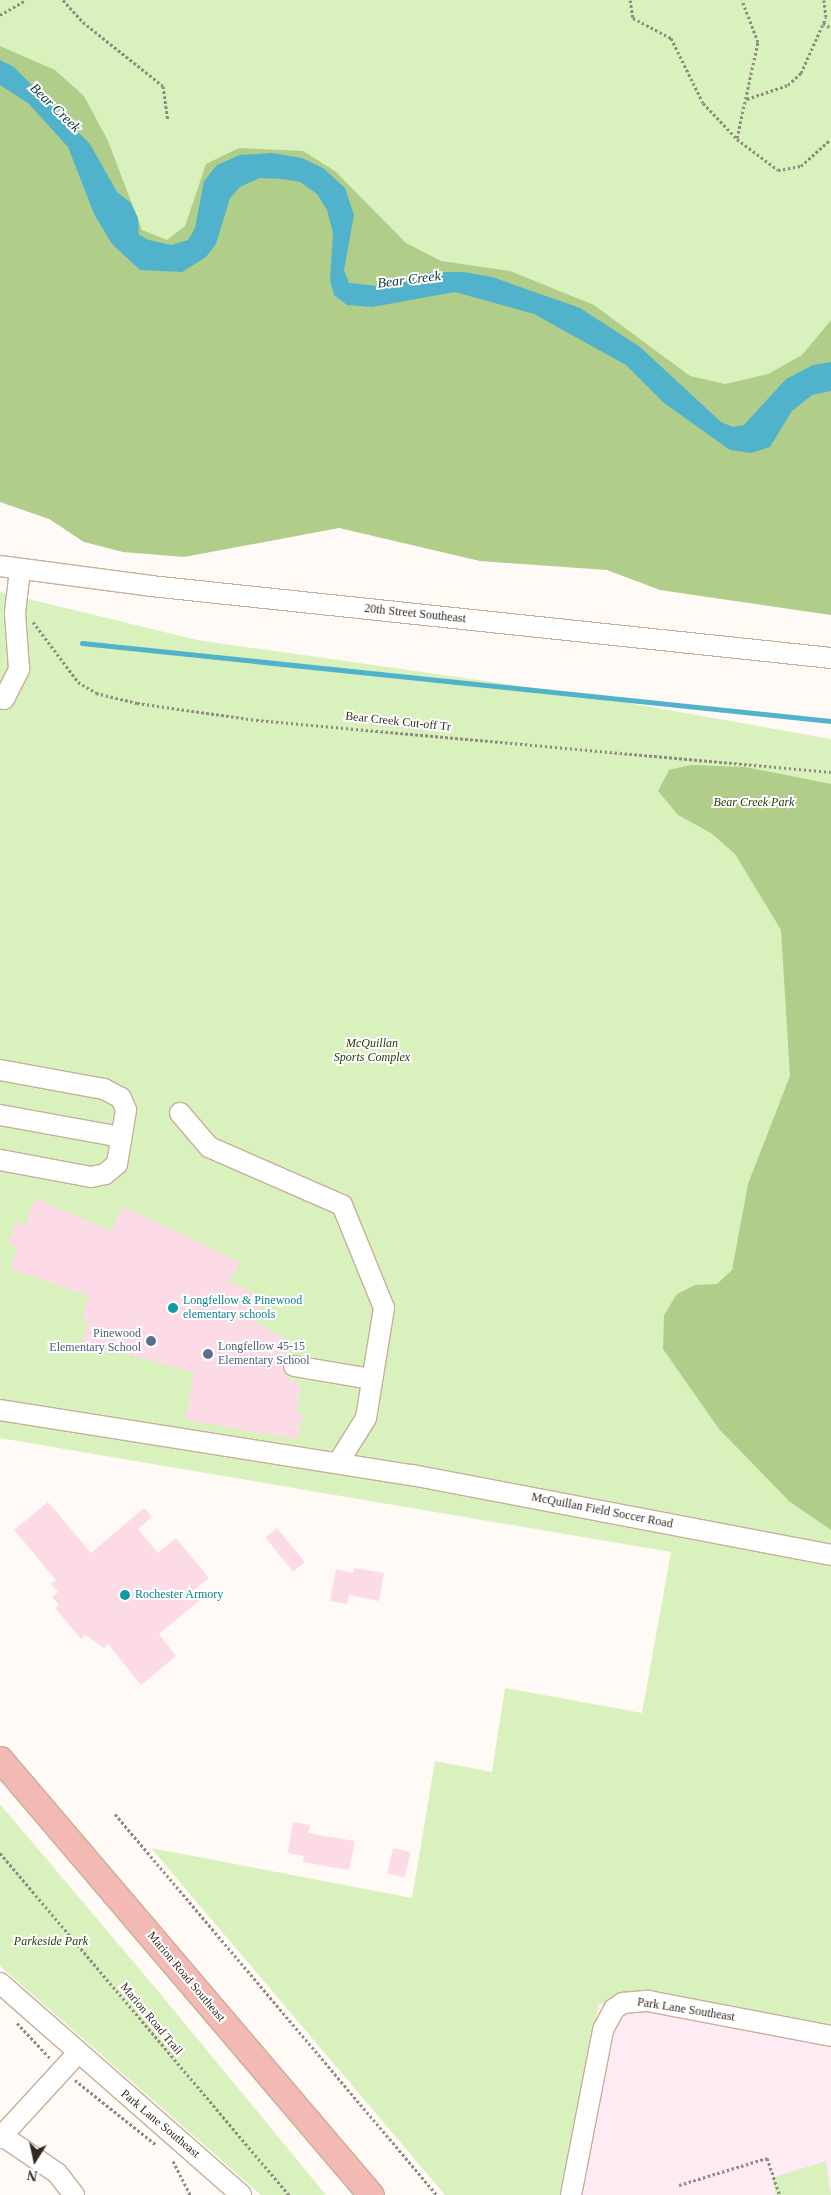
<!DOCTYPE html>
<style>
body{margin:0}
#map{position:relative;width:831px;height:2195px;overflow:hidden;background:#fffaf5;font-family:"Times New Roman",serif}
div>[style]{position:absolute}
.education>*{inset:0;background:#feebf4}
.green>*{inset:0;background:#d9f1bd}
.forest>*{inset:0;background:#b0ce89}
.water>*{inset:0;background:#51b2cb}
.stream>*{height:5px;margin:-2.5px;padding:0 2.5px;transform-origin:2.5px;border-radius:2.5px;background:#51b2cb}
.building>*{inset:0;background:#fcdbe6;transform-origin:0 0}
.path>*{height:3px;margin-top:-1.5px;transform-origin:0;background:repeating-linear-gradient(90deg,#918982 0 2.5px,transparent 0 5px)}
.roads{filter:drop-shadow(1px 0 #c7af98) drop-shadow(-1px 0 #c7af98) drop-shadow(0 1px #c7af98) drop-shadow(0 -1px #c7af98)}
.minor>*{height:20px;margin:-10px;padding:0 10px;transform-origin:10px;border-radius:10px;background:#fff}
.major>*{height:25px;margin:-12.5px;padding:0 12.5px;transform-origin:12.5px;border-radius:12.5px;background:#f3b9b5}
.dots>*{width:14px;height:14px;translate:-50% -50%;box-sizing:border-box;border:2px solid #fff;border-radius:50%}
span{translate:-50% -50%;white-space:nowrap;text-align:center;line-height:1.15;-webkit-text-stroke:4px #fff;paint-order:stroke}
.street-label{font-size:12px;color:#332920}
.park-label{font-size:12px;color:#273a07;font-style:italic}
.culture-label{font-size:12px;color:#0d838f}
.left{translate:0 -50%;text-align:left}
.service-label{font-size:12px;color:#4e5e75}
.right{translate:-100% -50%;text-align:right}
.water-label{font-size:14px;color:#093842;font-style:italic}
.north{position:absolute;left:10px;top:2135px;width:50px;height:50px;-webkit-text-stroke:4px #fff;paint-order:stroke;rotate:190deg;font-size:14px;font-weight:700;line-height:20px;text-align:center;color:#332920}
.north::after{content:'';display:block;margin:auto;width:18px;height:22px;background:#332920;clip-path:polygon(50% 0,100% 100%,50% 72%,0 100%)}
</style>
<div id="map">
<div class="education">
<div style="clip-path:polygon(599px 2003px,831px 2045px,831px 2195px,561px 2195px)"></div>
</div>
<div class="green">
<div style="clip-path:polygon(0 0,831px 0,831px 344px,747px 400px,204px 298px,0 165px)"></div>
<div style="clip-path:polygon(0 592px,197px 640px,584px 695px,831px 739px,831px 2045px,599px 2003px,561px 2195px,445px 2195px,151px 1848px,412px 1898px,435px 1761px,492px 1772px,505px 1688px,642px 1713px,671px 1552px,0 1438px)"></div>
<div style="clip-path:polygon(0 1804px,158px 1991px,326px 2195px,261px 2195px,0 1966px)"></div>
<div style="clip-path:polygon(826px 2161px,831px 2195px,776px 2195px,771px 2178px)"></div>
</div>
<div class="forest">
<div style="clip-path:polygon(0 46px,55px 70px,84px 96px,108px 141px,142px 230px,167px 240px,185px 226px,206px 164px,239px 148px,303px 151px,335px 171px,406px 243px,441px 261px,510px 271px,594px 305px,690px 376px,725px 384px,768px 374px,802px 355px,831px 320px,831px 615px,660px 590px,607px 570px,480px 561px,339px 528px,184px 557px,123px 552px,84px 542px,49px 519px,0 502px)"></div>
<div style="clip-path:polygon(691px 765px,745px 767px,831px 784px,831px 1530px,789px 1501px,719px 1429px,663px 1349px,664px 1315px,677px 1294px,695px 1285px,717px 1284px,732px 1270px,748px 1184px,790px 1076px,781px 930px,735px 854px,711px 833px,678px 815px,658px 791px,669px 770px)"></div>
</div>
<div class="water">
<div style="clip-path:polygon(0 60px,14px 67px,90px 144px,117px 192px,131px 203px,138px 218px,139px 235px,149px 240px,171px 245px,188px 240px,195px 228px,204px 181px,217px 165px,240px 155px,272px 153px,302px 158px,323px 168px,345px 188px,354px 215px,344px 270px,349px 283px,387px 287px,431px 272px,463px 272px,492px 277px,580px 308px,640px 347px,721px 422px,733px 427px,744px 425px,786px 379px,813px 365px,831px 362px,831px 391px,812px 395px,792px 411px,770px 447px,751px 453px,730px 450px,664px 403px,626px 365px,534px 314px,455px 292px,372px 307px,347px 305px,334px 295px,330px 280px,333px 233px,327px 210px,317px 194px,300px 182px,283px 179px,260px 178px,240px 187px,230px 198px,216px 244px,206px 257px,182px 272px,140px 270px,112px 244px,94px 214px,68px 147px,28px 103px,0 85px)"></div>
</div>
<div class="stream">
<div style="left:82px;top:643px;width:753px;rotate:5.95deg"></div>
</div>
<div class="building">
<div style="clip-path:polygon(35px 1198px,110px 1231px,124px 1207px,240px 1262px,229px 1282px,264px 1297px,255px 1322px,289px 1341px,282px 1365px,287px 1379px,301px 1384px,297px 1412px,303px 1414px,297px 1439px,186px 1420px,194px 1372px,81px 1342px,89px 1323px,82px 1319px,89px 1296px,10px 1269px,18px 1248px,9px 1244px,16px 1221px,25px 1226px)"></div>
<div style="clip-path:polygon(48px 1502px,91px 1553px,144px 1508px,152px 1517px,138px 1529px,158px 1553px,176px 1538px,209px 1578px,193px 1591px,200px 1600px,159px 1634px,176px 1656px,141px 1685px,108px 1644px,104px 1648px,85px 1635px,81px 1639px,55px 1608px,59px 1605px,52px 1597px,58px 1592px,51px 1584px,56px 1580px,14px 1530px)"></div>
<div style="left:277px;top:1528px;width:44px;height:15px;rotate:51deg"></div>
<div style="clip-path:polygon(354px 1568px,384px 1573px,379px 1601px,349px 1595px,347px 1604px,330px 1601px,336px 1569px,353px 1573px)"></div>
<div style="clip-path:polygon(293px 1822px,310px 1825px,308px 1833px,355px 1841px,349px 1870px,303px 1862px,304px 1856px,288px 1853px)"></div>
<div style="left:393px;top:1848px;width:18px;height:26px;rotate:13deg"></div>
</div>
<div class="path">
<div style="left:63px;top:0;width:30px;rotate:48deg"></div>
<div style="left:83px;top:22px;width:102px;rotate:38.7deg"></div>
<div style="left:163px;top:86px;width:34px;rotate:82deg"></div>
<div style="left:630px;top:0;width:18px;rotate:81deg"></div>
<div style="left:633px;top:18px;width:43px;rotate:27.8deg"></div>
<div style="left:671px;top:38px;width:72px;rotate:63.8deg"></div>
<div style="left:703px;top:103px;width:50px;rotate:46.6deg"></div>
<div style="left:737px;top:139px;width:51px;rotate:37.1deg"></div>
<div style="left:778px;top:170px;width:23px;rotate:-10deg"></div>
<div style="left:801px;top:166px;width:40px;rotate:-42deg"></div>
<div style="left:0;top:15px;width:30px;rotate:-30deg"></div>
<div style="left:823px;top:23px;width:9px;rotate:32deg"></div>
<div style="left:747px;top:99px;width:43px;rotate:-18.9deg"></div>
<div style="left:788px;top:85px;width:18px;rotate:-43deg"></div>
<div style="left:801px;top:73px;width:61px;rotate:-65.9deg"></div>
<div style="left:826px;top:17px;width:17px;rotate:-97deg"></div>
<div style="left:737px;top:138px;width:98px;rotate:-77.7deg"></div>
<div style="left:758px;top:42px;width:45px;rotate:-110.9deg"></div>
<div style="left:33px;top:622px;width:75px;rotate:53.1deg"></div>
<div style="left:78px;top:682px;width:21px;rotate:31deg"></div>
<div style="left:96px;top:693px;width:42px;rotate:13.7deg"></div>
<div style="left:137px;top:703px;width:120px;rotate:8.1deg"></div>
<div style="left:256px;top:720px;width:577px;rotate:5.17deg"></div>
<div style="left:115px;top:1814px;width:499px;rotate:49.8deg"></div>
<div style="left:0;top:1853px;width:448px;rotate:49.8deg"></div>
<div style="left:17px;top:2023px;width:48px;rotate:46.7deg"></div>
<div style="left:75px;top:2080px;width:104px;rotate:38.7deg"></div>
<div style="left:173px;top:2161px;width:38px;rotate:63deg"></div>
<div style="left:679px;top:2185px;width:92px;rotate:-17.1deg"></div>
<div style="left:767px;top:2158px;width:39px;rotate:71deg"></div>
</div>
<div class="roads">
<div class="minor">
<div style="left:0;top:566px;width:152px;rotate:7.5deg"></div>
<div style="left:151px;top:586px;width:684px;rotate:6.04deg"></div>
<div style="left:4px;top:699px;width:34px;rotate:-63deg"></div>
<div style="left:19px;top:669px;width:56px;rotate:-94.1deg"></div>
<div style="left:15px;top:613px;width:44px;rotate:-83.5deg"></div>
<div style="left:0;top:1070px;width:106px;rotate:10.4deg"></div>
<div style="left:104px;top:1089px;width:19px;rotate:28deg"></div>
<div style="left:121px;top:1098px;width:13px;rotate:67deg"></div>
<div style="left:126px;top:1110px;width:55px;rotate:99.5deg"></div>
<div style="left:117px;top:1164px;width:16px;rotate:140deg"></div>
<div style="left:105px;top:1174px;width:14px;rotate:168deg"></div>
<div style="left:91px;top:1177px;width:93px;rotate:-169.4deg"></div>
<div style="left:180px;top:1113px;width:45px;rotate:49.5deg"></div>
<div style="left:209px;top:1147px;width:145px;rotate:23.6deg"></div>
<div style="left:342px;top:1205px;width:111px;rotate:67.8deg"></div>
<div style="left:384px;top:1308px;width:111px;rotate:99.3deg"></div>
<div style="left:366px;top:1418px;width:53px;rotate:121.9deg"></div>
<div style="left:0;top:1115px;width:123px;rotate:10.3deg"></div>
<div style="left:294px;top:1366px;width:79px;rotate:9.5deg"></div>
<div style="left:0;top:1410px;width:417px;rotate:9deg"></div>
<div style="left:412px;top:1475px;width:427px;rotate:10.8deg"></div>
<div style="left:0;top:1983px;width:321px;rotate:41.3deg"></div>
<div style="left:4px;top:2137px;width:64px;rotate:34.2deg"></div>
<div style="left:57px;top:2173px;width:28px;rotate:52deg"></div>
<div style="left:0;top:2138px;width:114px;rotate:-47.5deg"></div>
<div style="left:571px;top:2195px;width:168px;rotate:-79deg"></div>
<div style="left:603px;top:2030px;width:24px;rotate:-62deg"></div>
<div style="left:614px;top:2009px;width:11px;rotate:-34deg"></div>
<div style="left:623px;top:2003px;width:25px;rotate:-5deg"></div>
<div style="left:648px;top:2001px;width:186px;rotate:10.8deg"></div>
</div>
<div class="major">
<div style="left:0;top:1759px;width:572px;rotate:49.6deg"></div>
</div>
</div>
<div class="dots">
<div style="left:173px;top:1308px;background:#0f9aa8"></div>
<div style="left:151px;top:1341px;background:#5c6f8a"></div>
<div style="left:208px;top:1354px;background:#5c6f8a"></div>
<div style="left:125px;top:1595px;background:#0f9aa8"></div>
</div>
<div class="street-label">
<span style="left:415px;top:614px;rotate:6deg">20th Street Southeast</span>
<span style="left:398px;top:722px;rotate:6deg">Bear Creek Cut-off Tr</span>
<span style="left:602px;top:1511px;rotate:11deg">McQuillan Field Soccer Road</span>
<span style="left:186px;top:1977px;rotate:50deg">Marion Road Southeast</span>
<span style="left:686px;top:2010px;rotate:9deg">Park Lane Southeast</span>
<span style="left:151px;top:2019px;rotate:50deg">Marion Road Trail</span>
<span style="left:160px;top:2124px;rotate:40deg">Park Lane Southeast</span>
</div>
<div class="park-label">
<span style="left:754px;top:803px">Bear Creek Park</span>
<span style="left:372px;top:1051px">McQuillan<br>Sports Complex</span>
<span style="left:51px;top:1942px">Parkeside Park</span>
</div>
<div class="culture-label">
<span class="left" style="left:183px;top:1308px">Longfellow &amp; Pinewood<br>elementary schools</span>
<span class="left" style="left:135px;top:1595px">Rochester Armory</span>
</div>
<div class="service-label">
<span class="right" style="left:141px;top:1341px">Pinewood<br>Elementary School</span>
<span class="left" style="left:218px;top:1354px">Longfellow 45-15<br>Elementary School</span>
</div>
<div class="water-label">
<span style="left:55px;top:108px;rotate:44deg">Bear Creek</span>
<span style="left:409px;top:280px;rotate:-7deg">Bear Creek</span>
</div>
<div class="north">N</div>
</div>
